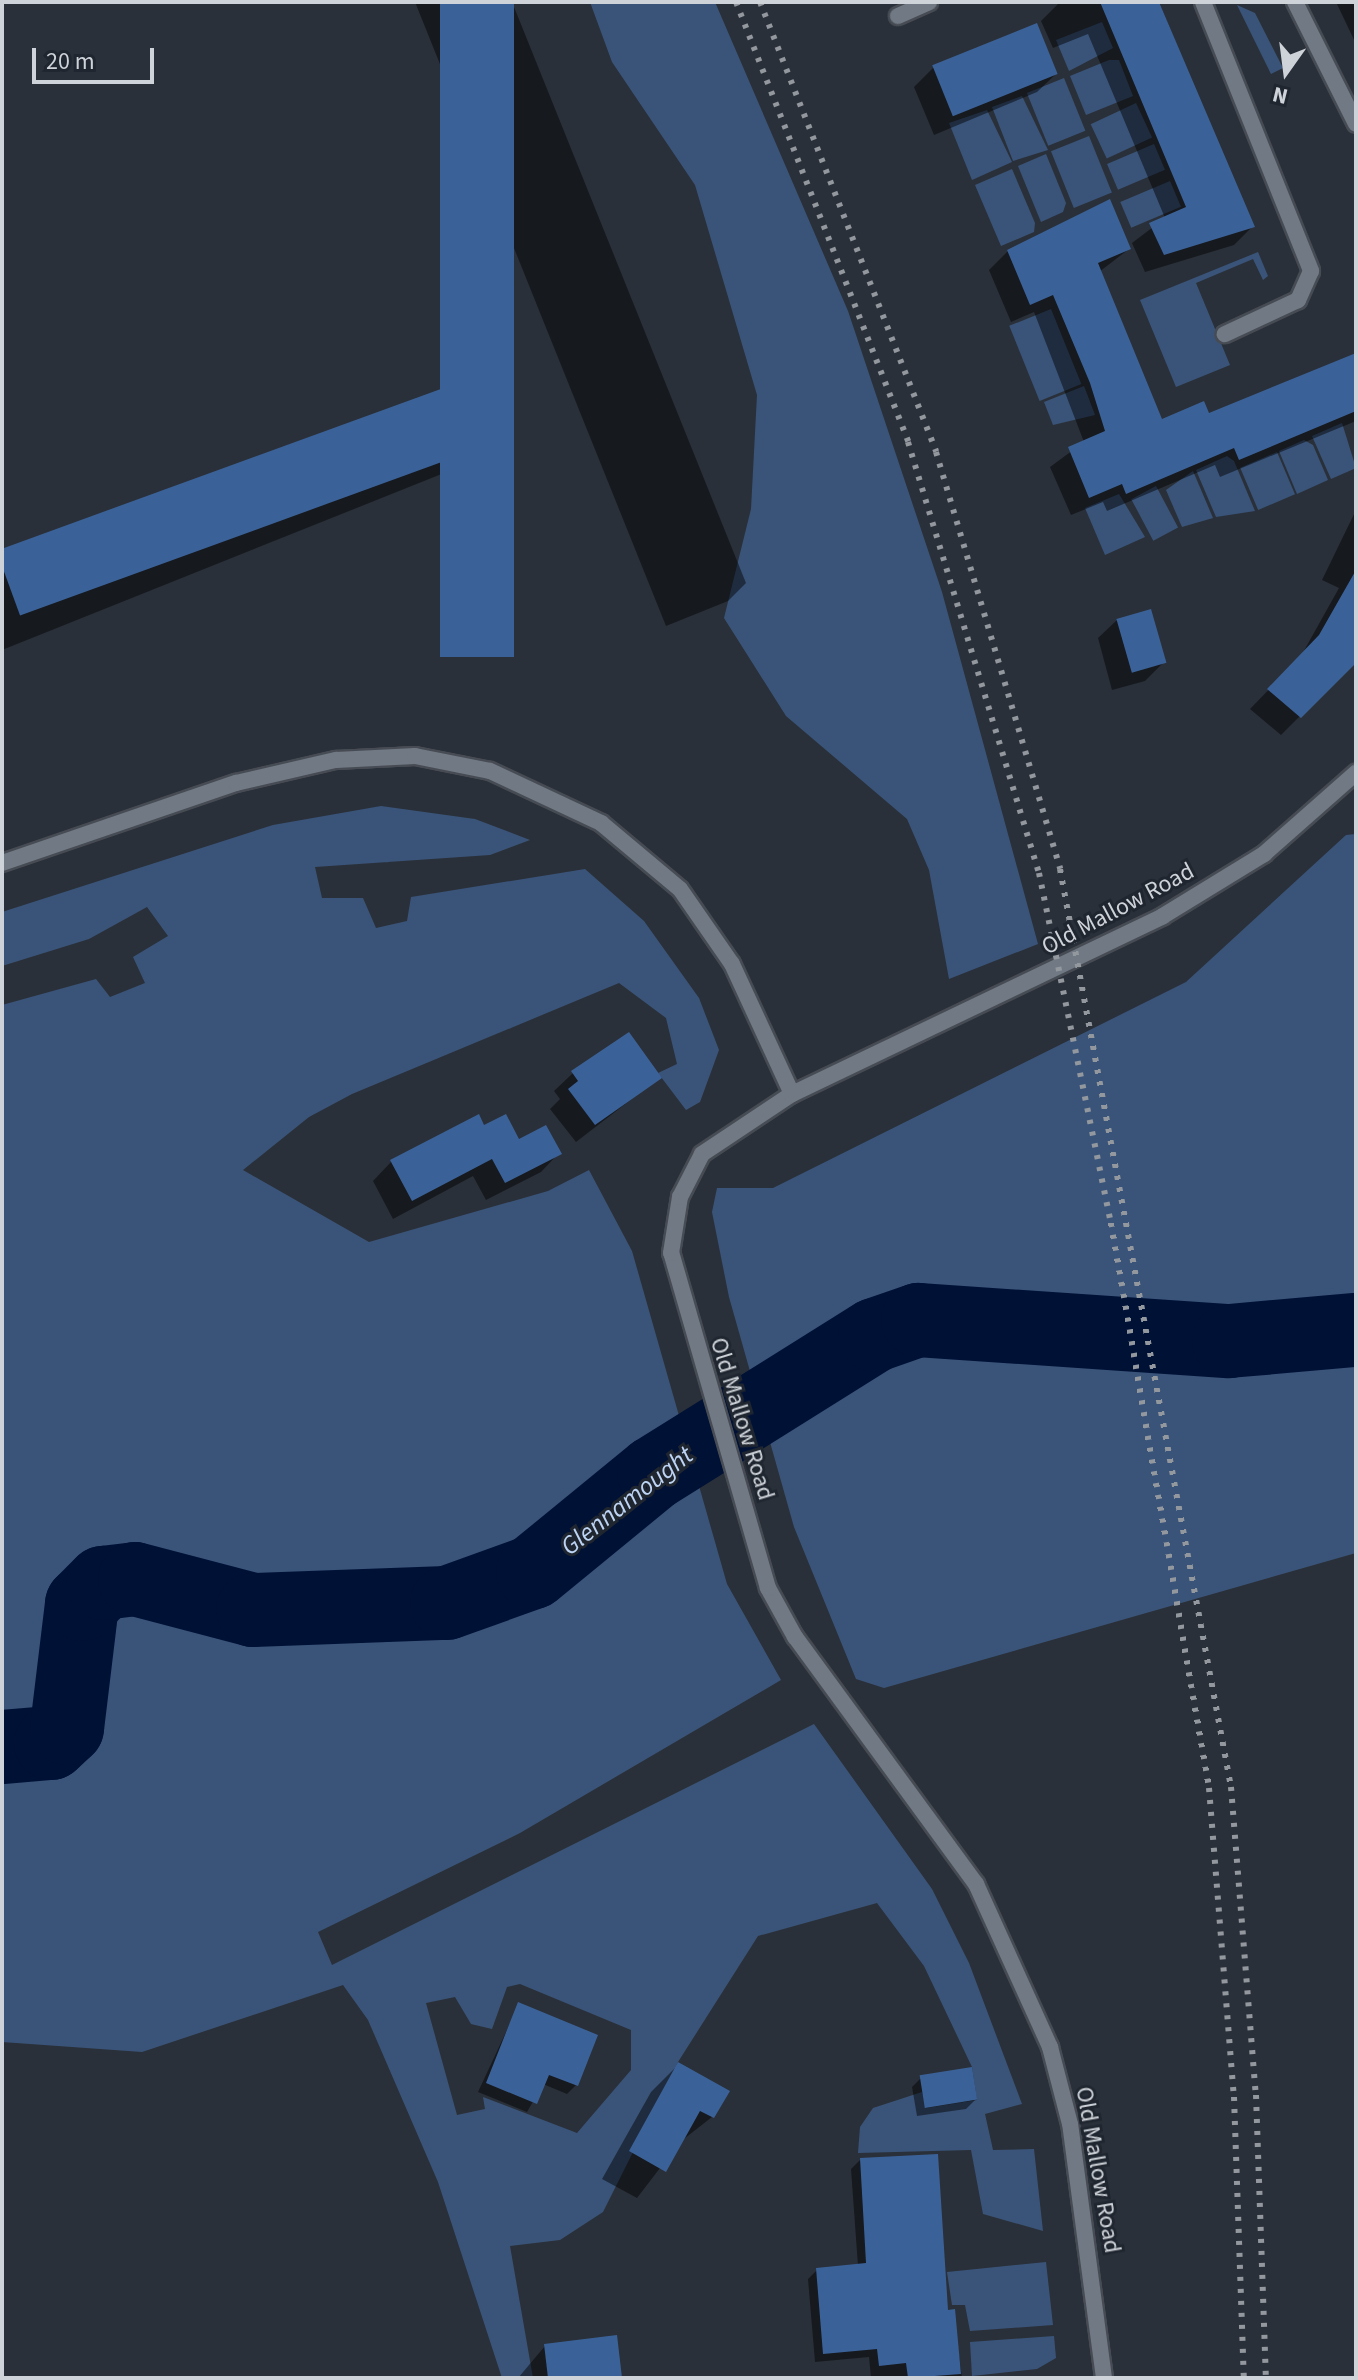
<!DOCTYPE html>
<style>
body{margin:0}
#map{position:relative;width:1358px;height:2380px;overflow:hidden;background:#2a3039;font-family:"Source Sans 3",sans-serif}
div>[style]{position:absolute}
.green>*{inset:0;background:#3a5479;transform-origin:0 0}
.shadow>*{inset:0;background:#0007}
.river>*{height:74px;margin:-37px;padding:0 37px;transform-origin:37px;border-radius:37px;background:#001136}
.building>*{inset:0;background:#3b6298;transform-origin:0 0}
.roads{filter:drop-shadow(2px 0 #474c54) drop-shadow(-2px 0 #474c54) drop-shadow(0 2px #474c54) drop-shadow(0 -2px #474c54)}
.minor>*{height:16px;margin:-8px;padding:0 8px;transform-origin:8px;border-radius:8px;background:#717984}
.tertiary>*{height:16px;margin:-8px;padding:0 8px;transform-origin:8px;border-radius:8px;background:#717984}
.rail>*{height:6px;margin-top:-3px;transform-origin:0;background:repeating-linear-gradient(90deg,#93989f 0 4px,transparent 0 12px)}
span{translate:-50% -50%;white-space:nowrap;text-align:center;line-height:1.15;-webkit-text-stroke:6px #20262f;paint-order:stroke}
.street-label{font-size:24px;color:#ced3d9}
.water-label{font-size:26px;color:#bdd4f4;font-style:italic}
.frame{position:absolute;inset:0;border:4px solid #ced3d9;pointer-events:none}
.north{position:absolute;left:1246px;top:32px;width:80px;height:80px;-webkit-text-stroke:6px #20262f;paint-order:stroke;rotate:194deg;font-size:22px;font-weight:700;line-height:32px;text-align:center;color:#ced3d9}
.north::after{content:'';display:block;margin:auto;width:28px;height:36px;background:#ced3d9;clip-path:polygon(50% 0,100% 100%,50% 72%,0 100%)}
.scale{position:absolute;left:32px;top:48px;width:122px;height:36px;box-sizing:border-box;border:4px solid #ced3d9;border-top:0;padding-left:10px;font-size:24px;line-height:28px;white-space:nowrap;color:#ced3d9;-webkit-text-stroke:6px #20262f;paint-order:stroke}
</style>
<div id="map">
<div class="green">
<div style="clip-path:polygon(590px 2px,715px 2px,848px 311px,942px 592px,1038px 944px,949px 979px,929px 870px,907px 819px,786px 716px,724px 618px,751px 509px,757px 395px,695px 185px,612px 62px)"></div>
<div style="clip-path:polygon(1237px 5px,1255px 13px,1283px 68px,1271px 74px)"></div>
<div style="clip-path:polygon(1102px 22px,1113px 48px,1069px 71px,1056px 40px)"></div>
<div style="clip-path:polygon(1109px 60px,1119px 60px,1133px 96px,1086px 115px,1070px 76px)"></div>
<div style="left:1064px;top:78px;width:57px;height:40px;rotate:68deg"></div>
<div style="clip-path:polygon(1022px 96px,1048px 150px,1013px 161px,992px 107px)"></div>
<div style="left:1136px;top:103px;width:38px;height:50px;rotate:65deg"></div>
<div style="clip-path:polygon(987px 110px,1012px 162px,972px 180px,949px 123px)"></div>
<div style="left:1089px;top:136px;width:61px;height:41px;rotate:68deg"></div>
<div style="left:1154px;top:144px;width:28px;height:51px;rotate:67deg"></div>
<div style="clip-path:polygon(1046px 154px,1066px 203px,1063px 212px,1041px 222px,1018px 166px)"></div>
<div style="clip-path:polygon(1012px 169px,1035px 223px,1034px 232px,1001px 246px,975px 185px)"></div>
<div style="left:1170px;top:181px;width:28px;height:54px;rotate:67deg"></div>
<div style="clip-path:polygon(1258px 252px,1268px 276px,1263px 280px,1253px 259px,1196px 283px,1230px 365px,1176px 387px,1140px 300px)"></div>
<div style="left:1051px;top:309px;width:81px;height:45px;rotate:68deg"></div>
<div style="clip-path:polygon(1084px 386px,1095px 415px,1053px 425px,1044px 402px)"></div>
<div style="clip-path:polygon(1342px 423px,1356px 468px,1331px 479px,1312px 436px)"></div>
<div style="clip-path:polygon(1304px 440px,1313px 445px,1328px 480px,1297px 494px,1279px 451px)"></div>
<div style="left:1277px;top:452px;width:46px;height:40px;rotate:67deg"></div>
<div style="clip-path:polygon(1227px 456px,1234px 461px,1255px 511px,1216px 517px,1196px 470px)"></div>
<div style="clip-path:polygon(1193px 471px,1213px 518px,1182px 527px,1166px 490px)"></div>
<div style="left:1156px;top:486px;width:47px;height:28px;rotate:62deg"></div>
<div style="clip-path:polygon(1119px 494px,1145px 537px,1105px 555px,1085px 508px)"></div>
<div style="clip-path:polygon(evenodd,381px 806px,475px 819px,530px 840px,490px 855px,315px 867px,322px 898px,363px 898px,376px 928px,407px 921px,411px 897px,585px 869px,644px 921px,699px 998px,719px 1050px,700px 1102px,686px 1110px,658px 1073px,677px 1064px,666px 1018px,619px 983px,352px 1094px,309px 1117px,243px 1170px,369px 1242px,548px 1191px,589px 1170px,632px 1251px,727px 1584px,781px 1680px,520px 1833px,318px 1932px,332px 1965px,814px 1724px,932px 1889px,969px 1963px,1022px 2104px,985px 2114px,993px 2150px,1034px 2149px,1043px 2231px,983px 2214px,971px 2150px,858px 2153px,860px 2127px,873px 2108px,922px 2092px,926px 2108px,977px 2100px,972px 2067px,924px 1966px,877px 1903px,758px 1936px,678px 2062px,603px 2212px,560px 2240px,510px 2246px,533px 2378px,502px 2378px,438px 2182px,368px 2020px,343px 1985px,142px 2052px,2px 2042px,2px 1005px,96px 979px,110px 997px,145px 983px,133px 957px,168px 936px,147px 907px,89px 939px,2px 966px,2px 912px,273px 825px,381px 806px,520px 1984px,631px 2030px,631px 2070px,577px 2133px,483px 2097px,485px 2109px,457px 2115px,426px 2003px,455px 1997px,471px 2024px,492px 2029px,507px 1987px,520px 1984px)"></div>
<div style="clip-path:polygon(1356px 834px,1356px 1553px,884px 1688px,856px 1679px,794px 1527px,729px 1297px,712px 1212px,717px 1188px,773px 1188px,1186px 982px,1346px 835px)"></div>
<div style="clip-path:polygon(1046px 2262px,1053px 2325px,970px 2331px,965px 2305px,952px 2305px,947px 2272px)"></div>
<div style="clip-path:polygon(1054px 2336px,1056px 2358px,1037px 2369px,972px 2376px,970px 2342px)"></div>
</div>
<div class="shadow">
<div style="clip-path:polygon(415px 2px,512px 2px,746px 583px,728px 601px,666px 626px)"></div>
<div style="clip-path:polygon(1060px 2px,1159px 2px,1252px 227px,1234px 245px,1145px 272px,1132px 243px,1165px 218px,1088px 34px,1053px 48px,1041px 21px)"></div>
<div style="clip-path:polygon(1336px 2px,1356px 2px,1356px 44px)"></div>
<div style="clip-path:polygon(1036px 26px,1056px 74px,1037px 92px,934px 135px,914px 87px,933px 68px)"></div>
<div style="clip-path:polygon(1129px 249px,1099px 272px,1161px 422px,1208px 416px,1356px 356px,1356px 421px,1220px 477px,1215px 465px,1107px 511px,1103px 502px,1071px 515px,1050px 467px,1084px 442px,1034px 312px,1011px 322px,989px 270px,1008px 251px)"></div>
<div style="clip-path:polygon(493px 442px,474px 461px,2px 650px,2px 571px)"></div>
<div style="clip-path:polygon(1356px 510px,1356px 660px,1281px 735px,1250px 709px,1301px 656px,1339px 588px,1322px 580px)"></div>
<div style="clip-path:polygon(1117px 620px,1163px 663px,1145px 681px,1112px 690px,1098px 638px)"></div>
<div style="clip-path:polygon(573px 1073px,659px 1078px,576px 1142px,550px 1109px,560px 1099px,554px 1091px)"></div>
<div style="clip-path:polygon(518px 1142px,559px 1153px,541px 1172px,486px 1200px,473px 1176px,393px 1219px,373px 1181px,391px 1162px)"></div>
<div style="clip-path:polygon(519px 2004px,576px 2085px,567px 2094px,543px 2084px,527px 2112px,478px 2092px)"></div>
<div style="clip-path:polygon(678px 2065px,712px 2117px,680px 2142px,637px 2198px,602px 2179px,651px 2092px)"></div>
<div style="clip-path:polygon(921px 2078px,975px 2100px,966px 2109px,917px 2116px,912px 2087px)"></div>
<div style="clip-path:polygon(860px 2160px,946px 2312px,953px 2311px,962px 2378px,871px 2378px,869px 2357px,815px 2362px,808px 2279px,817px 2270px,858px 2266px,851px 2169px)"></div>
<div style="clip-path:polygon(545px 2346px,620px 2378px,518px 2378px)"></div>
</div>
<div class="river">
<div style="left:2px;top:1747px;width:49px;rotate:-4.7deg"></div>
<div style="left:51px;top:1743px;width:22px;rotate:-43deg"></div>
<div style="left:67px;top:1728px;width:125px;rotate:-83.1deg"></div>
<div style="left:82px;top:1604px;width:30px;rotate:-45deg"></div>
<div style="left:103px;top:1583px;width:32px;rotate:-7deg"></div>
<div style="left:135px;top:1579px;width:122px;rotate:14.7deg"></div>
<div style="left:253px;top:1610px;width:194px;rotate:-2.1deg"></div>
<div style="left:447px;top:1603px;width:91px;rotate:-19.8deg"></div>
<div style="left:533px;top:1572px;width:156px;rotate:-39.3deg"></div>
<div style="left:654px;top:1473px;width:261px;rotate:-32deg"></div>
<div style="left:875px;top:1335px;width:46px;rotate:-19.2deg"></div>
<div style="left:918px;top:1320px;width:312px;rotate:3.9deg"></div>
<div style="left:1229px;top:1341px;width:127px;rotate:-5deg"></div>
</div>
<div class="building">
<div style="left:440px;top:2px;width:74px;height:655px"></div>
<div style="clip-path:polygon(1100px 2px,1159px 2px,1255px 227px,1164px 255px,1149px 223px,1186px 207px)"></div>
<div style="left:1037px;top:23px;width:55px;height:113px;rotate:68deg"></div>
<div style="clip-path:polygon(1110px 199px,1131px 249px,1098px 263px,1162px 419px,1204px 401px,1209px 413px,1356px 353px,1356px 411px,1239px 460px,1234px 448px,1126px 494px,1122px 484px,1089px 498px,1068px 447px,1105px 431px,1090px 383px,1053px 295px,1030px 305px,1007px 250px)"></div>
<div style="left:471px;top:378px;width:69px;height:505px;rotate:70deg"></div>
<div style="clip-path:polygon(1356px 570px,1356px 663px,1301px 718px,1267px 689px,1319px 635px)"></div>
<div style="left:1151px;top:609px;width:56px;height:36px;rotate:74deg"></div>
<div style="clip-path:polygon(629px 1032px,662px 1078px,595px 1125px,568px 1089px,578px 1081px,571px 1071px)"></div>
<div style="clip-path:polygon(479px 1114px,484px 1125px,506px 1114px,519px 1139px,546px 1125px,562px 1154px,505px 1183px,492px 1159px,412px 1201px,390px 1160px)"></div>
<div style="clip-path:polygon(518px 2002px,598px 2035px,578px 2086px,549px 2075px,537px 2104px,486px 2083px)"></div>
<div style="clip-path:polygon(678px 2062px,730px 2091px,714px 2118px,700px 2111px,666px 2172px,629px 2151px)"></div>
<div style="left:972px;top:2067px;width:33px;height:53px;rotate:81deg"></div>
<div style="clip-path:polygon(938px 2154px,948px 2310px,955px 2309px,961px 2374px,908px 2378px,906px 2363px,879px 2366px,877px 2349px,823px 2354px,816px 2268px,866px 2263px,860px 2158px)"></div>
<div style="clip-path:polygon(617px 2335px,622px 2378px,548px 2378px,544px 2344px)"></div>
</div>
<div class="roads">
<div class="minor">
<div style="left:1203px;top:2px;width:290px;rotate:68.1deg"></div>
<div style="left:1311px;top:271px;width:32px;rotate:114deg"></div>
<div style="left:1298px;top:300px;width:81px;rotate:155deg"></div>
<div style="left:898px;top:16px;width:34px;rotate:-24deg"></div>
<div style="left:2px;top:863px;width:247px;rotate:-18.9deg"></div>
<div style="left:236px;top:783px;width:103px;rotate:-13deg"></div>
<div style="left:336px;top:760px;width:79px;rotate:-2.9deg"></div>
<div style="left:415px;top:756px;width:76px;rotate:11.3deg"></div>
<div style="left:490px;top:771px;width:123px;rotate:25.1deg"></div>
<div style="left:601px;top:823px;width:103px;rotate:39.9deg"></div>
<div style="left:680px;top:889px;width:91px;rotate:55.3deg"></div>
<div style="left:732px;top:964px;width:143px;rotate:65.2deg"></div>
</div>
<div class="tertiary">
<div style="left:1295px;top:2px;width:136px;rotate:63.4deg"></div>
<div style="left:1104px;top:2378px;width:256px;rotate:-97.6deg"></div>
<div style="left:1070px;top:2124px;width:80px;rotate:-104.6deg"></div>
<div style="left:1050px;top:2047px;width:179px;rotate:-114.4deg"></div>
<div style="left:976px;top:1884px;width:306px;rotate:-126.2deg"></div>
<div style="left:795px;top:1637px;width:56px;rotate:-118.9deg"></div>
<div style="left:768px;top:1588px;width:349px;rotate:-106.1deg"></div>
<div style="left:671px;top:1253px;width:57px;rotate:-80.9deg"></div>
<div style="left:680px;top:1197px;width:48px;rotate:-62.9deg"></div>
<div style="left:702px;top:1154px;width:108px;rotate:-33.7deg"></div>
<div style="left:792px;top:1094px;width:411px;rotate:-25.6deg"></div>
<div style="left:1163px;top:916px;width:119px;rotate:-31.5deg"></div>
<div style="left:1264px;top:854px;width:123px;rotate:-41.4deg"></div>
</div>
</div>
<div class="rail">
<div style="left:736px;top:2px;width:472px;rotate:68.6deg"></div>
<div style="left:908px;top:442px;width:450px;rotate:73.1deg"></div>
<div style="left:1039px;top:873px;width:357px;rotate:78.4deg"></div>
<div style="left:1111px;top:1223px;width:573px;rotate:80.16deg"></div>
<div style="left:1209px;top:1788px;width:310px;rotate:85.4deg"></div>
<div style="left:1234px;top:2097px;width:281px;rotate:88deg"></div>
<div style="left:760px;top:2px;width:483px;rotate:68.6deg"></div>
<div style="left:936px;top:452px;width:435px;rotate:73.4deg"></div>
<div style="left:1060px;top:869px;width:934px;rotate:79.45deg"></div>
<div style="left:1231px;top:1787px;width:309px;rotate:85.4deg"></div>
<div style="left:1256px;top:2095px;width:283px;rotate:88deg"></div>
</div>
<div class="street-label">
<span style="left:1118px;top:909px;rotate:-28deg">Old Mallow Road</span>
<span style="left:742px;top:1419px;rotate:73deg">Old Mallow Road</span>
<span style="left:1098px;top:2170px;rotate:80deg">Old Mallow Road</span>
</div>
<div class="water-label">
<span style="left:627px;top:1501px;rotate:-38deg">Glennamought</span>
</div>
<div class="frame"></div>
<div class="north">N</div>
<div class="scale">20 m</div>
</div>
